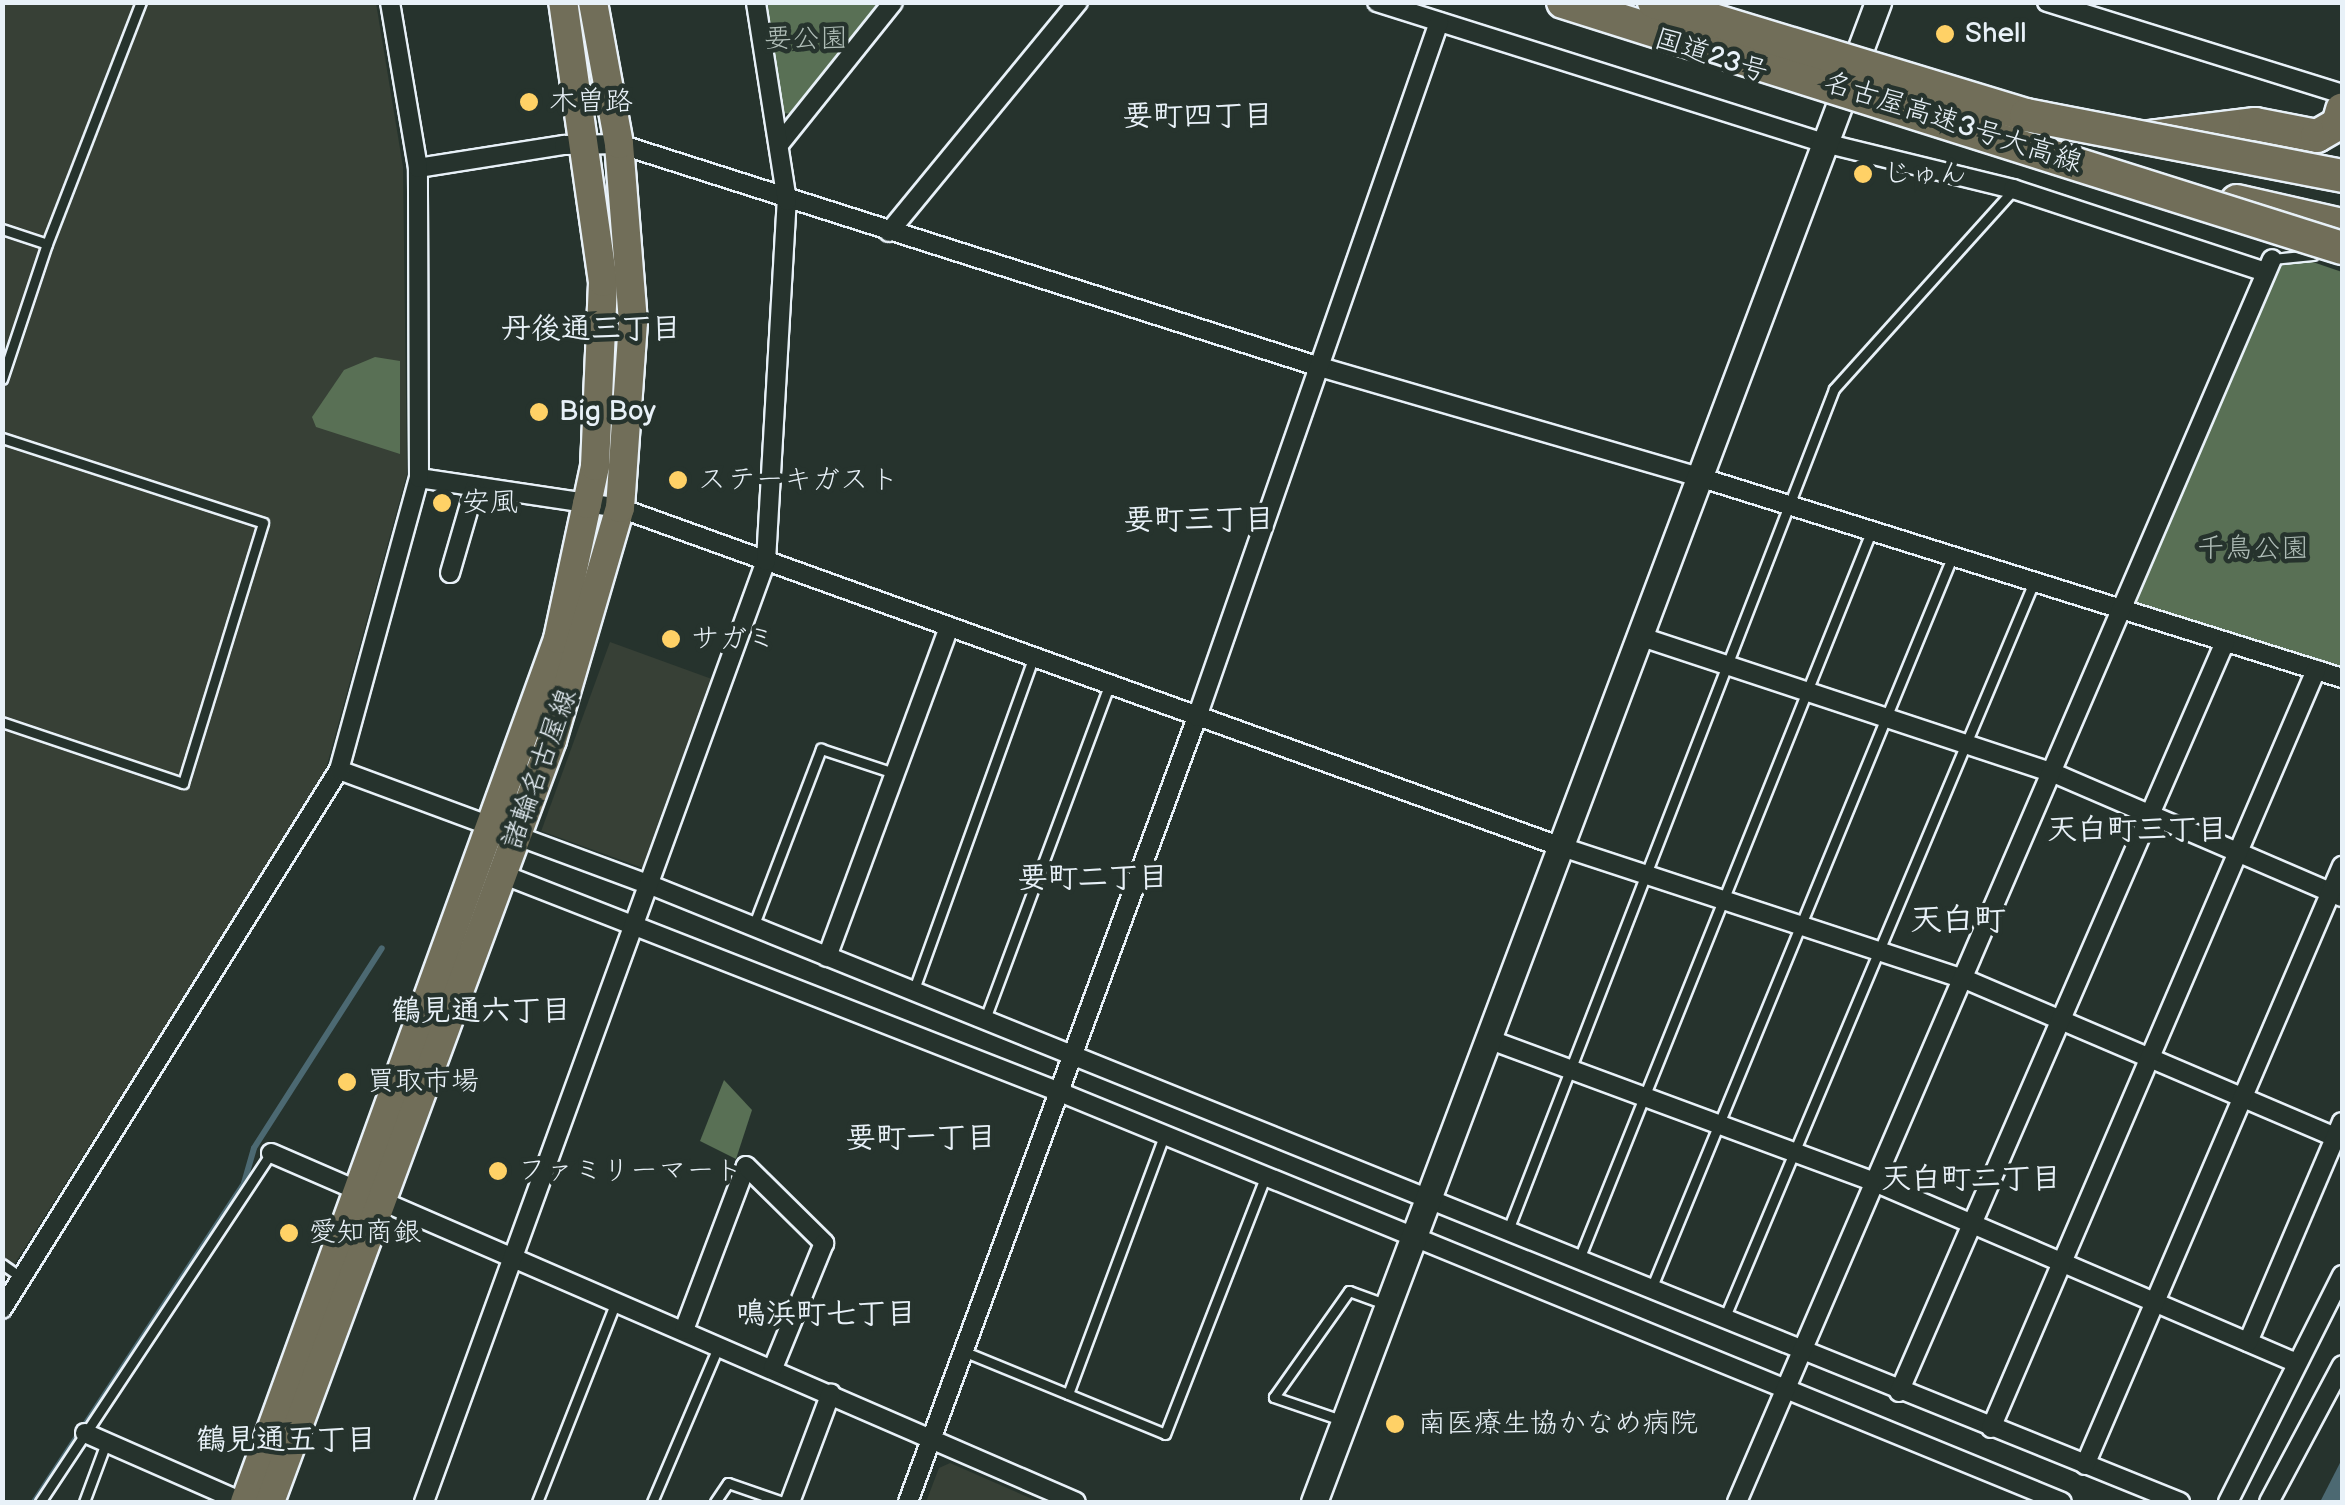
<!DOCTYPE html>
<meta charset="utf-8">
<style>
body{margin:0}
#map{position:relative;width:2345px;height:1505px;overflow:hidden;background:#26332d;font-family:"Balsamiq Sans","Klee One",sans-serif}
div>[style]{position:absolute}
.built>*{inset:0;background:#374036;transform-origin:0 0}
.green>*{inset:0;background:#597055}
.water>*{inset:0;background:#4c6972}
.stream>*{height:6px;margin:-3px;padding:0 3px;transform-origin:3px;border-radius:3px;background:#4c6972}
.roads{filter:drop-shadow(2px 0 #e8f1f8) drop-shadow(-2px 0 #e8f1f8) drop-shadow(0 2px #e8f1f8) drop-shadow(0 -2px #e8f1f8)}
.lane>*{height:9px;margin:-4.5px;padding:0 4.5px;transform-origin:4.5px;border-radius:4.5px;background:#26332d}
.street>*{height:18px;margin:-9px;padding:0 9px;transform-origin:9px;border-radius:9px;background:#26332d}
.secondary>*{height:25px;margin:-12.5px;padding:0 12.5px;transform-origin:12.5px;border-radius:12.5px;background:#26332d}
.primary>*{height:28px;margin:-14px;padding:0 14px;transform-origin:14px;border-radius:14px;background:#716e59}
.highway>*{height:32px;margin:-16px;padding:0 16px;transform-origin:16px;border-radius:16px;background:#716e59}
.bridges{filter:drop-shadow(2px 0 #e8f1f8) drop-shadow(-2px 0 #e8f1f8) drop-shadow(0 2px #e8f1f8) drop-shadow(0 -2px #e8f1f8)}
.highway-bridge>*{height:32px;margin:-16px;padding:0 16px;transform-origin:16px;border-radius:16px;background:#716e59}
.dots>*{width:28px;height:28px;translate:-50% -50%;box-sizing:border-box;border:5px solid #26332d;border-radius:50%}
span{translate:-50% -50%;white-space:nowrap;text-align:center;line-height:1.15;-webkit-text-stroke:9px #26332d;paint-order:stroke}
.poi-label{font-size:28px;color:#e8f1f8}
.left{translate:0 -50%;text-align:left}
.park-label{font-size:28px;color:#afbdb7}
.street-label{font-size:28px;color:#e8f1f8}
.neighbourhood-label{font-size:30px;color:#e8f1f8;font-weight:700}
.quarter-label{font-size:32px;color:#e8f1f8;font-weight:700}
.frame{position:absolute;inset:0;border:5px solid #e8f1f8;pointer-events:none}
</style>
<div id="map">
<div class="built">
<div style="clip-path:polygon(3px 3px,376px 3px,403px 167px,407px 474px,324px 776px,3px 1282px)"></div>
<div style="left:610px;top:642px;width:109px;height:201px;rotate:20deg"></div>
<div style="clip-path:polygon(950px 1463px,1039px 1502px,926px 1502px,939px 1468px)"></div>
</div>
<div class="green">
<div style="clip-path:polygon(762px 3px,882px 3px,793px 114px,783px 113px)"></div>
<div style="clip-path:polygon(2307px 260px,2342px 272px,2342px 668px,2141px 608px,2134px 599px,2277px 265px)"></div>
<div style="clip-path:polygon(375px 357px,400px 361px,400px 454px,316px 427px,312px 417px,344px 370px)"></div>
<div style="clip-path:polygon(724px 1080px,752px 1110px,736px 1159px,700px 1141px)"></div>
</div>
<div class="water">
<div style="clip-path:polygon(2342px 1459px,2342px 1502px,2320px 1502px)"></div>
</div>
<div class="stream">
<div style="left:34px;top:1502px;width:382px;rotate:-56.6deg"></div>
<div style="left:244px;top:1183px;width:36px;rotate:-74deg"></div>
<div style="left:254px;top:1148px;width:237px;rotate:-57.4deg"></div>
</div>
<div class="roads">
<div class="lane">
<div style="left:2px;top:229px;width:47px;rotate:18.4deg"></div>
<div style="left:2272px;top:259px;width:41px;rotate:-5.6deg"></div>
<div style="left:2px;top:379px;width:142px;rotate:-71.6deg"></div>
<div style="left:47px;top:244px;width:260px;rotate:-68.8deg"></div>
<div style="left:2px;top:438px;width:274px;rotate:18deg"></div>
<div style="left:263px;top:523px;width:272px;rotate:107.1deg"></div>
<div style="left:183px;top:783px;width:191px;rotate:-161.4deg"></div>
<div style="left:753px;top:927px;width:191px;rotate:-69.1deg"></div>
<div style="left:821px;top:749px;width:77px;rotate:18.2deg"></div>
<div style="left:913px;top:992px;width:355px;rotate:-70.2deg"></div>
<div style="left:985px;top:1019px;width:356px;rotate:-69.6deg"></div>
<div style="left:1508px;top:1230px;width:902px;rotate:-68.81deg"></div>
<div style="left:1834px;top:389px;width:268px;rotate:-48deg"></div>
<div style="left:1579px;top:1259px;width:783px;rotate:-68.12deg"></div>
<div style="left:2px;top:1264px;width:24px;rotate:35deg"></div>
<div style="left:1651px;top:1289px;width:794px;rotate:-67.64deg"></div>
<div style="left:1724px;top:1319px;width:800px;rotate:-67.19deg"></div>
<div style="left:963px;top:1351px;width:218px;rotate:22.3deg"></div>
<div style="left:1165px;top:1434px;width:276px;rotate:-68.7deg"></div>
<div style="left:1068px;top:1394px;width:275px;rotate:-69.6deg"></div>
<div style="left:1341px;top:1420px;width:71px;rotate:-161.1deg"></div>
<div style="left:1274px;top:1397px;width:130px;rotate:-54.7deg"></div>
<div style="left:1349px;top:1291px;width:38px;rotate:20deg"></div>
<div style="left:40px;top:1502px;width:419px;rotate:-56.5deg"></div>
<div style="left:84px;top:1502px;width:66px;rotate:-69.6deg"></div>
<div style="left:537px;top:1502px;width:216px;rotate:-68.5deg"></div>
<div style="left:652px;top:1502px;width:171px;rotate:-66.9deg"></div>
<div style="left:715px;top:1502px;width:23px;rotate:-56deg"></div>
<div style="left:728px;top:1483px;width:58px;rotate:19.1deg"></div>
</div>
<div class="street">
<div style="left:1377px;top:2px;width:469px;rotate:17.5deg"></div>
<div style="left:1824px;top:143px;width:195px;rotate:13.7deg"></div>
<div style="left:2013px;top:189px;width:266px;rotate:18.2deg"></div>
<div style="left:2047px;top:2px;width:309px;rotate:17.3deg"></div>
<div style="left:781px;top:142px;width:179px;rotate:-51.3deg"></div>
<div style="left:418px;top:168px;width:148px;rotate:-9deg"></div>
<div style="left:564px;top:145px;width:55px;rotate:-1deg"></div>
<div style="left:619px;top:144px;width:736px;rotate:17.65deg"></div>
<div style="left:1320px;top:367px;width:395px;rotate:16.2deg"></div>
<div style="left:1699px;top:477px;width:674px;rotate:17.36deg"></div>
<div style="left:889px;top:232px;width:298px;rotate:-50.6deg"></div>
<div style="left:419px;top:478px;width:203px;rotate:8.5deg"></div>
<div style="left:620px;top:508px;width:998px;rotate:19.8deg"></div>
<div style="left:1559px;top:846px;width:429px;rotate:18.2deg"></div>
<div style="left:1967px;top:980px;width:408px;rotate:23.1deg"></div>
<div style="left:450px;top:573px;width:90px;rotate:-73.8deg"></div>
<div style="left:1639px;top:636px;width:439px;rotate:18.3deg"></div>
<div style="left:2056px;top:774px;width:311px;rotate:23.3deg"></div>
<div style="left:339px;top:770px;width:329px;rotate:20.3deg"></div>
<div style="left:648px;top:884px;width:1652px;rotate:21.97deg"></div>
<div style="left:502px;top:874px;width:601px;rotate:21.36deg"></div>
<div style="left:1062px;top:1093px;width:1080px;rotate:22.24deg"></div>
<div style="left:827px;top:957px;width:352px;rotate:-69.7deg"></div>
<div style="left:1488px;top:1039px;width:417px;rotate:20.3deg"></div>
<div style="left:1879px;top:1184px;width:455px;rotate:23.2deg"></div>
<div style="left:271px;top:1153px;width:877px;rotate:23.44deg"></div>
<div style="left:2px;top:1309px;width:636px;rotate:-57.99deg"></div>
<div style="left:339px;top:770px;width:303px;rotate:-74.7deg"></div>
<div style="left:419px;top:478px;width:310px;rotate:-90.2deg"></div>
<div style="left:418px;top:168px;width:168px;rotate:-99.6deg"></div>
<div style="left:684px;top:1330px;width:175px;rotate:-69.3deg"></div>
<div style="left:746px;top:1166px;width:110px;rotate:44.6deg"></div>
<div style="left:824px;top:1243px;width:135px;rotate:112.2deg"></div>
<div style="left:2248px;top:1342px;width:239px;rotate:-66.9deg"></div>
<div style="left:1899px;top:1392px;width:818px;rotate:-66.51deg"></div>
<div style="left:1991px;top:1428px;width:825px;rotate:-66.79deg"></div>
<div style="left:85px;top:1433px;width:171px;rotate:23.7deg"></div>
<div style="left:2085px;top:1465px;width:652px;rotate:-66.78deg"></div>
<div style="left:424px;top:1502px;width:1001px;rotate:-70.03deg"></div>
<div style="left:766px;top:561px;width:361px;rotate:-86.7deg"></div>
<div style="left:787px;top:201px;width:201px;rotate:-98.9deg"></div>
<div style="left:790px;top:1502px;width:116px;rotate:-69.4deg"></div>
<div style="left:908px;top:1502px;width:837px;rotate:-69.79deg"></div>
<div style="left:1197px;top:717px;width:736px;rotate:-70.8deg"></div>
<div style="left:1737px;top:1502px;width:1353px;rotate:-66.71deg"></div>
<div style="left:2228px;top:1502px;width:254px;rotate:-63.3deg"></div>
<div style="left:2269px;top:1502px;width:155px;rotate:-61.9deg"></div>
</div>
<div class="secondary">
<div style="left:1314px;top:1502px;width:1603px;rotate:-69.39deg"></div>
</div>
<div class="primary">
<div style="left:245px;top:1502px;width:918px;rotate:-70.06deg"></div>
<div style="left:558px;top:639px;width:138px;rotate:-77.9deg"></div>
<div style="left:587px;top:504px;width:39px;rotate:-78deg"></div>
<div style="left:595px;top:466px;width:184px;rotate:-87.5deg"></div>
<div style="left:603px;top:282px;width:283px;rotate:-98.1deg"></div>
<div style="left:270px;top:1502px;width:813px;rotate:-69.69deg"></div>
<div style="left:552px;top:740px;width:242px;rotate:-73.7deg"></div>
<div style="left:620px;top:508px;width:186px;rotate:-86deg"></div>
<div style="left:633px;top:322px;width:179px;rotate:-94.5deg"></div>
<div style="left:619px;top:144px;width:144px;rotate:-100.4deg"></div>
</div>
<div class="highway">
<div style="left:2150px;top:137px;width:106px;rotate:-7.1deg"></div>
<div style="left:2255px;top:124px;width:63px;rotate:11deg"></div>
<div style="left:2317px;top:136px;width:24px;rotate:-30deg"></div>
<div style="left:2338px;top:124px;width:15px;rotate:-74deg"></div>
<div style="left:2237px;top:201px;width:108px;rotate:12.9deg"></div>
</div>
</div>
<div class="bridges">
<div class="highway-bridge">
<div style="left:1563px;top:2px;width:817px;rotate:17.53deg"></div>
<div style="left:1654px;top:2px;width:389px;rotate:16.9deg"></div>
<div style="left:2026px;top:115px;width:322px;rotate:10.9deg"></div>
</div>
</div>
<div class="dots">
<div style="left:1945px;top:34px;background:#ffd166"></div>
<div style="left:529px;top:102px;background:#ffd166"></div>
<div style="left:1863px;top:174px;background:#ffd166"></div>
<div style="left:539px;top:412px;background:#ffd166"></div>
<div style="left:678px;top:480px;background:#ffd166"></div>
<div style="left:442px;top:503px;background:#ffd166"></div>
<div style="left:671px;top:639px;background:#ffd166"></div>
<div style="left:347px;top:1082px;background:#ffd166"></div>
<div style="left:498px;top:1171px;background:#ffd166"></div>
<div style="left:289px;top:1233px;background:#ffd166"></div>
<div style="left:1395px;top:1424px;background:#ffd166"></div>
</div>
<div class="poi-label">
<span class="left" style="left:1965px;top:34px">Shell</span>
<span class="left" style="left:549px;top:102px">木曽路</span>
<span class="left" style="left:1883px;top:174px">じゅん</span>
<span class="left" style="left:559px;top:412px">Big Boy</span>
<span class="left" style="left:698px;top:480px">ステーキガスト</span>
<span class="left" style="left:462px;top:503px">安風</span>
<span class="left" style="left:691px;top:639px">サガミ</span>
<span class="left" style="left:367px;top:1082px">買取市場</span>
<span class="left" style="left:518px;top:1171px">ファミリーマート</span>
<span class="left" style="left:309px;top:1233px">愛知商銀</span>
<span class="left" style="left:1418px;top:1424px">南医療生協かなめ病院</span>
</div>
<div class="park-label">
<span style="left:806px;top:39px">要公園</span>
<span style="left:2253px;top:549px">千鳥公園</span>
</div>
<div class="street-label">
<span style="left:1711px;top:56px;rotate:18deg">国道23号</span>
<span style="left:1953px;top:123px;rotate:18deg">名古屋高速3号大高線</span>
<span style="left:540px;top:769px;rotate:-70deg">諸輪名古屋線</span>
</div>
<div class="neighbourhood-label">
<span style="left:1198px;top:116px">要町四丁目</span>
<span style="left:591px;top:329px">丹後通三丁目</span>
<span style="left:1199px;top:520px">要町三丁目</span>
<span style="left:2137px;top:830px">天白町三丁目</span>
<span style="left:1093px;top:878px">要町二丁目</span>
<span style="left:481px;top:1011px">鶴見通六丁目</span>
<span style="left:921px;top:1138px">要町一丁目</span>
<span style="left:1971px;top:1179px">天白町二丁目</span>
<span style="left:826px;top:1314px">鳴浜町七丁目</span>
<span style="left:286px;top:1440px">鶴見通五丁目</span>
</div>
<div class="quarter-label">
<span style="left:1958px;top:921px">天白町</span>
</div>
<div class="frame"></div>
</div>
